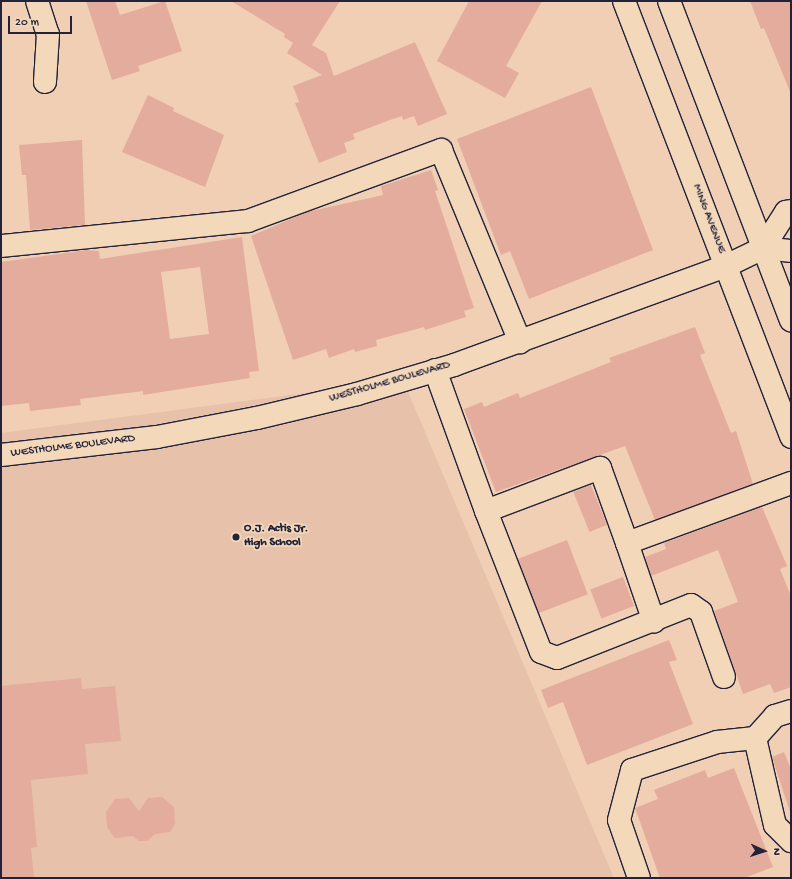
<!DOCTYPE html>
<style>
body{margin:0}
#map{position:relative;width:792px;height:879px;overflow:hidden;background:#f0cfb4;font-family:"Gochi Hand",sans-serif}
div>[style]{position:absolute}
.built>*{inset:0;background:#e8c1ab}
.building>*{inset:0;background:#e4ac9c;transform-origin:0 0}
.roads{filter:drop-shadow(1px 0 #22223b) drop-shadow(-1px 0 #22223b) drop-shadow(0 1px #22223b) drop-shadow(0 -1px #22223b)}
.minor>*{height:22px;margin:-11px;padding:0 11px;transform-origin:11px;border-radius:11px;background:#f3d8ba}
.major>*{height:22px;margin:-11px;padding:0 11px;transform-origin:11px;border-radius:11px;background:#f3d8ba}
.dots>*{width:11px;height:11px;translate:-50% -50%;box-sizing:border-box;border:2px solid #f3d8ba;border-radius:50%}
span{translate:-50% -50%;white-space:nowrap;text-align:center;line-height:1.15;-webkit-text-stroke:3.5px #f3d8ba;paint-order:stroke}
.street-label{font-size:12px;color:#22223b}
.poi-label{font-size:12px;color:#22223b;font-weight:700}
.left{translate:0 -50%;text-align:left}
.frame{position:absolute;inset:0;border:2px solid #22223b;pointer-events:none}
.north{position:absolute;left:744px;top:831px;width:40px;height:40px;-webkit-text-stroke:3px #f3d8ba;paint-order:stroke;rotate:93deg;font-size:11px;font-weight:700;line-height:16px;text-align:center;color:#22223b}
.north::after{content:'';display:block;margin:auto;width:14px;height:18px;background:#22223b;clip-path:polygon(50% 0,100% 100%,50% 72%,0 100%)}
.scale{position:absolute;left:8px;top:16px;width:64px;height:18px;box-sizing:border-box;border:2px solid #22223b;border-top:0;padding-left:5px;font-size:12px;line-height:14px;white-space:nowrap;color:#22223b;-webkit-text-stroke:3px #f3d8ba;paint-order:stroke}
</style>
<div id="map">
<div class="built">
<div style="clip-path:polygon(403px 380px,614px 878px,1px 878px,1px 433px)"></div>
</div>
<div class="building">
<div style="clip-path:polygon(86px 1px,115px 1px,120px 15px,165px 1px,182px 51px,138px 66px,140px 71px,112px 80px)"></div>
<div style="clip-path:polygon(231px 1px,340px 1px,312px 45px,326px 53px,334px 76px,415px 42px,447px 114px,418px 126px,414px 116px,403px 120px,402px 116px,390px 120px,353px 134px,355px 139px,344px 143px,347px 152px,319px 163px,295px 103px,299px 102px,293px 86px,322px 75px,287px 53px,293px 43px,284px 37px,285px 34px)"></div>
<div style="clip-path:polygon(469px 1px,542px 1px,506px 66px,519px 73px,505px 98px,437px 61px)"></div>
<div style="clip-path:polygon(750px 1px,791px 1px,791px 94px,764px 28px,761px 29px)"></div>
<div style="clip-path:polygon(591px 87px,653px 250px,529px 299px,510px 251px,501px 255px,457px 139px)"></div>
<div style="clip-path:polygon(148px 95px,174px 108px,173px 111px,224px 135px,205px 187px,122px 152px)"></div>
<div style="clip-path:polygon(82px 140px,85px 225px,30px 230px,26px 175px,22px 175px,19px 145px)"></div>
<div style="clip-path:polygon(431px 170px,438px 190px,435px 191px,474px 308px,464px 311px,466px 317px,425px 330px,424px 327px,376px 340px,377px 346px,355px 352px,354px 349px,329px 358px,326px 349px,293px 360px,251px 236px,307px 212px,383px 195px,381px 186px)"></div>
<div style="clip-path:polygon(evenodd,242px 237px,259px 371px,249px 372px,250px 378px,143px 395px,143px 391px,80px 399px,81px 405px,30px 411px,29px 403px,1px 406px,1px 262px,87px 250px,99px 251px,100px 259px,242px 237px,200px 267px,209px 334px,170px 339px,161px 272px,200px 267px)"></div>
<div style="clip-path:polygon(695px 327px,705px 353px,700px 355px,731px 433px,736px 431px,753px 484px,655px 520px,625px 446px,496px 492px,464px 409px,482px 402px,484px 407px,518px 393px,520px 398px,611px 362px,609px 358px)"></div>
<div style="left:591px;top:485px;width:43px;height:19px;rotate:68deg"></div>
<div style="clip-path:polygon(762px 507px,787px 566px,780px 569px,791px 596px,791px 687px,774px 693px,770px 684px,743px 694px,714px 611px,738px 602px,718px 550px,651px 576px,645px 557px,666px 549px,664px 543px)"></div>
<div style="left:567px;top:540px;width:58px;height:53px;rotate:69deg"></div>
<div style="left:623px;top:577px;width:31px;height:35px;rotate:69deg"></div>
<div style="clip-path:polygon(669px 640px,677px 660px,669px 662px,693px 724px,587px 765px,563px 702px,548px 708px,541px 690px)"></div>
<div style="clip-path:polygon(81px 678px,82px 689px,115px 686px,121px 741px,85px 744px,88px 774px,31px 780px,37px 847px,31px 848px,34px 878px,1px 878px,1px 686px)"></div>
<div style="clip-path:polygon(784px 752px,791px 769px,790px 812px,772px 757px)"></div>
<div style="clip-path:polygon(734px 768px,773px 867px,744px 878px,660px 878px,635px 808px,658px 799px,654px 790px,705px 770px,708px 778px)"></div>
<div style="clip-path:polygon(162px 797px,174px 807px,175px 824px,170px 832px,155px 834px,147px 841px,139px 841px,133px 836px,115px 838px,107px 827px,106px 812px,115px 799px,129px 798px,139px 811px,148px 798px)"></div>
</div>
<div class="roads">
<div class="minor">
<div style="left:37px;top:1px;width:35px;rotate:72deg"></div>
<div style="left:48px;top:34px;width:48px;rotate:93.6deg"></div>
<div style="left:1px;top:246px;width:248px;rotate:-5.8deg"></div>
<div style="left:248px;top:221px;width:206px;rotate:-20.2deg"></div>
<div style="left:441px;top:150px;width:208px;rotate:67.6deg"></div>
<div style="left:763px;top:248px;width:28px;rotate:6deg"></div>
<div style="left:435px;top:370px;width:150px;rotate:70.1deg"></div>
<div style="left:1px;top:455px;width:157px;rotate:-6.6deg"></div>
<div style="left:157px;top:437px;width:102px;rotate:-10.8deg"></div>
<div style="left:257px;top:418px;width:103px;rotate:-13.5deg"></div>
<div style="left:357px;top:394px;width:101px;rotate:-16.6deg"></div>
<div style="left:454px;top:365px;width:289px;rotate:-20deg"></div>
<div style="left:726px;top:266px;width:41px;rotate:-25.9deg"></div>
<div style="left:763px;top:248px;width:43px;rotate:-57.4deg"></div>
<div style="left:786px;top:212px;width:5px;rotate:-11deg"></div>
<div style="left:627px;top:543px;width:83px;rotate:71.1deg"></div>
<div style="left:724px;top:677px;width:69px;rotate:-109.5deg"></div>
<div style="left:701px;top:612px;width:12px;rotate:-145deg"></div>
<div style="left:691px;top:605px;width:144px;rotate:158.4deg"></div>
<div style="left:557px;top:658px;width:17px;rotate:-159deg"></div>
<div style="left:541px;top:652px;width:151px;rotate:-111.3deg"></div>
<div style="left:486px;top:511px;width:122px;rotate:-20.7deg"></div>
<div style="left:600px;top:468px;width:80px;rotate:70.2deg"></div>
<div style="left:627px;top:543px;width:175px;rotate:-20.1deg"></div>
<div style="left:791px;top:711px;width:17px;rotate:163deg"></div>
<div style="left:775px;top:716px;width:30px;rotate:132deg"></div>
<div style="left:755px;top:738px;width:89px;rotate:77.1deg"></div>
<div style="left:775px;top:825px;width:23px;rotate:45deg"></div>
<div style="left:639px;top:878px;width:61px;rotate:-109deg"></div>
<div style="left:619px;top:820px;width:52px;rotate:-75.4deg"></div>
<div style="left:632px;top:770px;width:89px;rotate:-18.2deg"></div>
<div style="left:717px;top:742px;width:38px;rotate:-6deg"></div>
</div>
<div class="major">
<div style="left:624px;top:1px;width:467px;rotate:69deg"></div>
<div style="left:669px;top:1px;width:342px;rotate:69.1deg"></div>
</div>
</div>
<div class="dots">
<div style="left:236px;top:537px;background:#22223b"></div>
</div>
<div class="street-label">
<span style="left:708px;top:219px;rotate:69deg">MING AVENUE</span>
<span style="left:390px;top:383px;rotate:-16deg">WESTHOLME BOULEVARD</span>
<span style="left:73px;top:447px;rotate:-7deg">WESTHOLME BOULEVARD</span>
</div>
<div class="poi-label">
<span class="left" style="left:244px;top:537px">O.J. Actis Jr.<br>High School</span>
</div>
<div class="frame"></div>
<div class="north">N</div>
<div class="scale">20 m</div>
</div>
